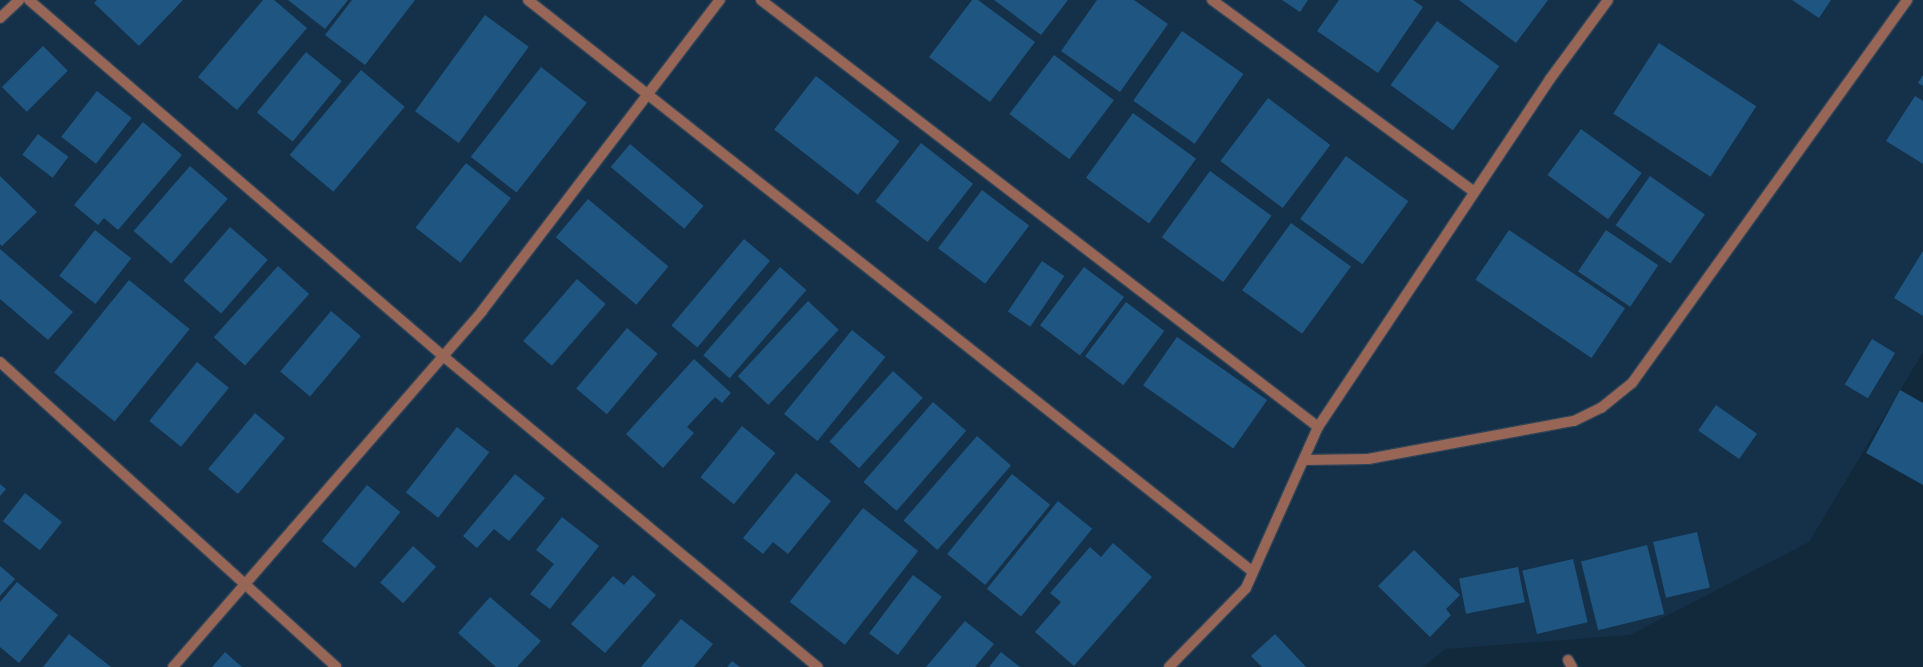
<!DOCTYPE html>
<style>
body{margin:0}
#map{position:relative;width:1923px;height:667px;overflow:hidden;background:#12283b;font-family:"Source Serif 4",serif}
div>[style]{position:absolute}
.built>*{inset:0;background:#153149}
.building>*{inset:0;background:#1f5581;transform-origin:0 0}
.roads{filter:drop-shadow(1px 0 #304457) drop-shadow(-1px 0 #304457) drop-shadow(0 1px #304457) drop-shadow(0 -1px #304457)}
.service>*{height:10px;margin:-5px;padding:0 5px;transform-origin:5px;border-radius:5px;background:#976656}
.minor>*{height:10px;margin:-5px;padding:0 5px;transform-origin:5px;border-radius:5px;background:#976656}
span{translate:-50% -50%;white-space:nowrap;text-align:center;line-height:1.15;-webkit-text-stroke:4px #081e31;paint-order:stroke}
</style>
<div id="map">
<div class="built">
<div style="clip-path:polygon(0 0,1923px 0,1923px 352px,1809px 542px,1630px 635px,1445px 649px,1423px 667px,0 667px)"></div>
</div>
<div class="building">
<div style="clip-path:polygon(97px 0,183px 0,139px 46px,94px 3px)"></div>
<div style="clip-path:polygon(263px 0,274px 0,307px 28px,237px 110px,198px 77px)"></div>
<div style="clip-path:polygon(288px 0,348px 0,325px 29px)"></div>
<div style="clip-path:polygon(352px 0,415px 0,365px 65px,325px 35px)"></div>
<div style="clip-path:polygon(972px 0,978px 0,1035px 42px,990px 102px,929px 57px)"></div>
<div style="clip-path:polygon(994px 0,1068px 0,1041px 35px)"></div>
<div style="clip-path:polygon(1097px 0,1134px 0,1168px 24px,1120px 92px,1061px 51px)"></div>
<div style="clip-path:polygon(1282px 0,1308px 0,1300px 12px)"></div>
<div style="clip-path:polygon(1339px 0,1413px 0,1423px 7px,1378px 73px,1317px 31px)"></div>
<div style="clip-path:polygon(1459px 0,1548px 0,1516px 43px)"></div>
<div style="clip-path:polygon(1792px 0,1831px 0,1819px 18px)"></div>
<div style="left:485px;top:15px;width:54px;height:119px;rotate:36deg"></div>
<div style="left:1437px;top:21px;width:77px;height:79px;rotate:36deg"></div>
<div style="left:1182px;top:31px;width:75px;height:85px;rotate:35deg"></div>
<div style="left:1659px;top:43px;width:116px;height:84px;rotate:33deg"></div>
<div style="left:43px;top:46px;width:35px;height:58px;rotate:45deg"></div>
<div style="left:306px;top:52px;width:46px;height:78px;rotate:39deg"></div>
<div style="left:1054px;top:55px;width:75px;height:74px;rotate:37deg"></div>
<div style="left:541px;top:67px;width:58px;height:114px;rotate:38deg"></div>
<div style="left:361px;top:70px;width:57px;height:111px;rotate:40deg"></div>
<div style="clip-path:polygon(1923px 75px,1923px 86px,1918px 83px)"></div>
<div style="left:816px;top:76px;width:106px;height:68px;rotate:38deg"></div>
<div style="left:97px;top:91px;width:44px;height:58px;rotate:38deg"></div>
<div style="clip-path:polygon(1915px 96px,1923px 101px,1923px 164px,1886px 141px)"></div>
<div style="left:1268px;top:98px;width:78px;height:79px;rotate:37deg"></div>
<div style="left:1133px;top:113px;width:78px;height:80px;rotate:36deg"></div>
<div style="clip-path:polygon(143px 122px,182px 155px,118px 230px,104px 218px,98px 225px,74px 205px)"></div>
<div style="left:1581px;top:129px;width:75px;height:57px;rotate:36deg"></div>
<div style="left:38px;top:134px;width:38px;height:26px;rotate:37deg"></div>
<div style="left:921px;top:143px;width:66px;height:74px;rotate:38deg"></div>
<div style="left:630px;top:144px;width:96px;height:30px;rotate:40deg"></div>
<div style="left:1346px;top:156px;width:77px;height:78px;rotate:36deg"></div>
<div style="left:466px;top:163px;width:57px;height:82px;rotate:38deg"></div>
<div style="left:190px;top:166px;width:50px;height:86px;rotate:41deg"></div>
<div style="left:1210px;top:171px;width:76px;height:82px;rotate:36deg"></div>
<div style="clip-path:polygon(0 176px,37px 212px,2px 246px,0 244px)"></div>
<div style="left:1650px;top:176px;width:67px;height:60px;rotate:35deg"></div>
<div style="left:982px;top:190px;width:59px;height:73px;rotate:37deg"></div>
<div style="left:588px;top:199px;width:105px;height:50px;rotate:40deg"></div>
<div style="left:1291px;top:223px;width:74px;height:83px;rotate:36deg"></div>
<div style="left:230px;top:227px;width:50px;height:71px;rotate:41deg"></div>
<div style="left:95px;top:230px;width:46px;height:58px;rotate:38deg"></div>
<div style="left:1509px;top:230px;width:140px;height:60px;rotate:34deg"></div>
<div style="left:1606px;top:230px;width:63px;height:50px;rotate:34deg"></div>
<div style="left:744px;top:239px;width:34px;height:113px;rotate:40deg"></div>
<div style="clip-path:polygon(0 249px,73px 312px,48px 340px,0 299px)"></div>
<div style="clip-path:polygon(1923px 251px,1923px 316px,1894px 298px)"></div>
<div style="left:1042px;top:261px;width:27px;height:61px;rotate:34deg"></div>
<div style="left:278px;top:266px;width:42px;height:96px;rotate:42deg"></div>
<div style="left:780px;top:267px;width:35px;height:117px;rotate:41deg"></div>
<div style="left:1084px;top:267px;width:50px;height:73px;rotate:37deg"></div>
<div style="left:577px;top:279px;width:38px;height:82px;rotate:41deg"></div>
<div style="left:129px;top:280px;width:78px;height:119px;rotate:39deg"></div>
<div style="left:808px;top:301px;width:42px;height:103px;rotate:43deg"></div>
<div style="left:1126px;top:302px;width:48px;height:68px;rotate:37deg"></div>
<div style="left:331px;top:311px;width:39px;height:79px;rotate:40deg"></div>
<div style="left:627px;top:328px;width:40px;height:79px;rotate:40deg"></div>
<div style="left:852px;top:330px;width:43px;height:108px;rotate:39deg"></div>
<div style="left:1177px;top:337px;width:110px;height:59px;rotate:35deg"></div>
<div style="left:1872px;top:339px;width:27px;height:53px;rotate:31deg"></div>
<div style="clip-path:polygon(694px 359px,731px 393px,722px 403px,715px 397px,687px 427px,694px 433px,663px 468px,626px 434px)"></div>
<div style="left:197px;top:362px;width:41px;height:76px;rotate:39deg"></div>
<div style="left:893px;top:371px;width:40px;height:95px;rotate:42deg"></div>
<div style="clip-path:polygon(1900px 390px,1923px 403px,1923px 485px,1866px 453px)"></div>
<div style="left:933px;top:402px;width:44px;height:106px;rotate:41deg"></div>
<div style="left:1716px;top:405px;width:50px;height:31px;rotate:35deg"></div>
<div style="left:255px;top:413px;width:39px;height:73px;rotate:40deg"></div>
<div style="left:742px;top:426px;width:43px;height:66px;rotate:39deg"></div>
<div style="left:457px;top:427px;width:41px;height:83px;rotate:38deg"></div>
<div style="left:977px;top:436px;width:45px;height:112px;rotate:41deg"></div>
<div style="clip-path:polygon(796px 473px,831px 501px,788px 554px,773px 542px,763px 554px,743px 538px)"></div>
<div style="clip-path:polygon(515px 474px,545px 498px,509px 541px,494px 529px,477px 548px,463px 536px)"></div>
<div style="left:1012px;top:474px;width:49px;height:103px;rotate:39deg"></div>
<div style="clip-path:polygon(0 484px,6px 489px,0 496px)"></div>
<div style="left:367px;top:485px;width:43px;height:72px;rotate:39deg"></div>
<div style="left:25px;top:493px;width:47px;height:36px;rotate:38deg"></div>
<div style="left:1058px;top:501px;width:44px;height:113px;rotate:39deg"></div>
<div style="left:863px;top:508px;width:70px;height:119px;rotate:38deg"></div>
<div style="clip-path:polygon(562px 517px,599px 546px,550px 609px,530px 594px,554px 564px,536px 550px)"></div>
<div style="left:1697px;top:532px;width:57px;height:45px;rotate:77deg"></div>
<div style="clip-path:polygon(1113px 543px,1152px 577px,1074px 666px,1035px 632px,1061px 602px,1050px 593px,1090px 547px,1101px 557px)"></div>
<div style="left:1647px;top:545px;width:71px;height:68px;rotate:76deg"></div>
<div style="left:413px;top:546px;width:31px;height:49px;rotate:42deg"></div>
<div style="clip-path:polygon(1414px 550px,1460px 595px,1446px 609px,1451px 615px,1430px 637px,1378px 586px)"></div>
<div style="left:1573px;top:559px;width:65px;height:52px;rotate:77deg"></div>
<div style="clip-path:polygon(0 566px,15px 579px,0 596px)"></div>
<div style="left:1518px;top:567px;width:36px;height:60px;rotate:79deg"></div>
<div style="clip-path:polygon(633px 575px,656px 595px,605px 653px,571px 624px,613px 576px,624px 585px)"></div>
<div style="left:913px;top:575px;width:36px;height:73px;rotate:37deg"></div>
<div style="clip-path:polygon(17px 582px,58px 615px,19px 663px,0 647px,0 602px)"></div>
<div style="clip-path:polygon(490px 597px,541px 641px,517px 667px,496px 667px,458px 633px)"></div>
<div style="clip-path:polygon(681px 619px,713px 644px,694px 667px,641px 667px)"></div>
<div style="clip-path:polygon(965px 621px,994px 644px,975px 667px,926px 667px)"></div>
<div style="clip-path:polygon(69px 634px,111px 667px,43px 667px)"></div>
<div style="clip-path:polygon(1275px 634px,1306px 667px,1262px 667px,1251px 656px)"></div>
<div style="clip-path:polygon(225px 652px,242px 667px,212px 667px)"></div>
<div style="clip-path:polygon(1001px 652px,1020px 667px,989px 667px)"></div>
<div style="clip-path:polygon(732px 661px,740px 667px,727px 667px)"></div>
</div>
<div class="roads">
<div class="service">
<div style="left:29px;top:0;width:546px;rotate:40.69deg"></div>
<div style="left:443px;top:356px;width:487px;rotate:39.7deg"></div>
<div style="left:528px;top:0;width:923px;rotate:38.27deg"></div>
<div style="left:761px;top:0;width:702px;rotate:37.47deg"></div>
<div style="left:1212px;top:0;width:325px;rotate:36.2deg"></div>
<div style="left:0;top:18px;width:26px;rotate:-43deg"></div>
<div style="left:0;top:362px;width:454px;rotate:42.2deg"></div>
<div style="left:1305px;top:460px;width:63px;rotate:-0.9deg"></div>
<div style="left:1368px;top:459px;width:209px;rotate:-10.5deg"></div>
<div style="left:1574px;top:421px;width:30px;rotate:-26deg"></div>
<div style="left:1601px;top:408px;width:40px;rotate:-39deg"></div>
<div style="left:1632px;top:383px;width:472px;rotate:-54.3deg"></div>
<div style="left:173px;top:667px;width:471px;rotate:-49deg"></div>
<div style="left:482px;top:311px;width:392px;rotate:-52.6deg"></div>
<div style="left:1169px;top:667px;width:110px;rotate:-45.7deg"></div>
<div style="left:1246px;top:588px;width:176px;rotate:-65.9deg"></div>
<div style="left:1318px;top:427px;width:418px;rotate:-56.3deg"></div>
<div style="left:1550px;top:79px;width:98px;rotate:-53.7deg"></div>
</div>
<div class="minor">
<div style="left:1568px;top:660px;width:8px;rotate:60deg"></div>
</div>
</div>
</div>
